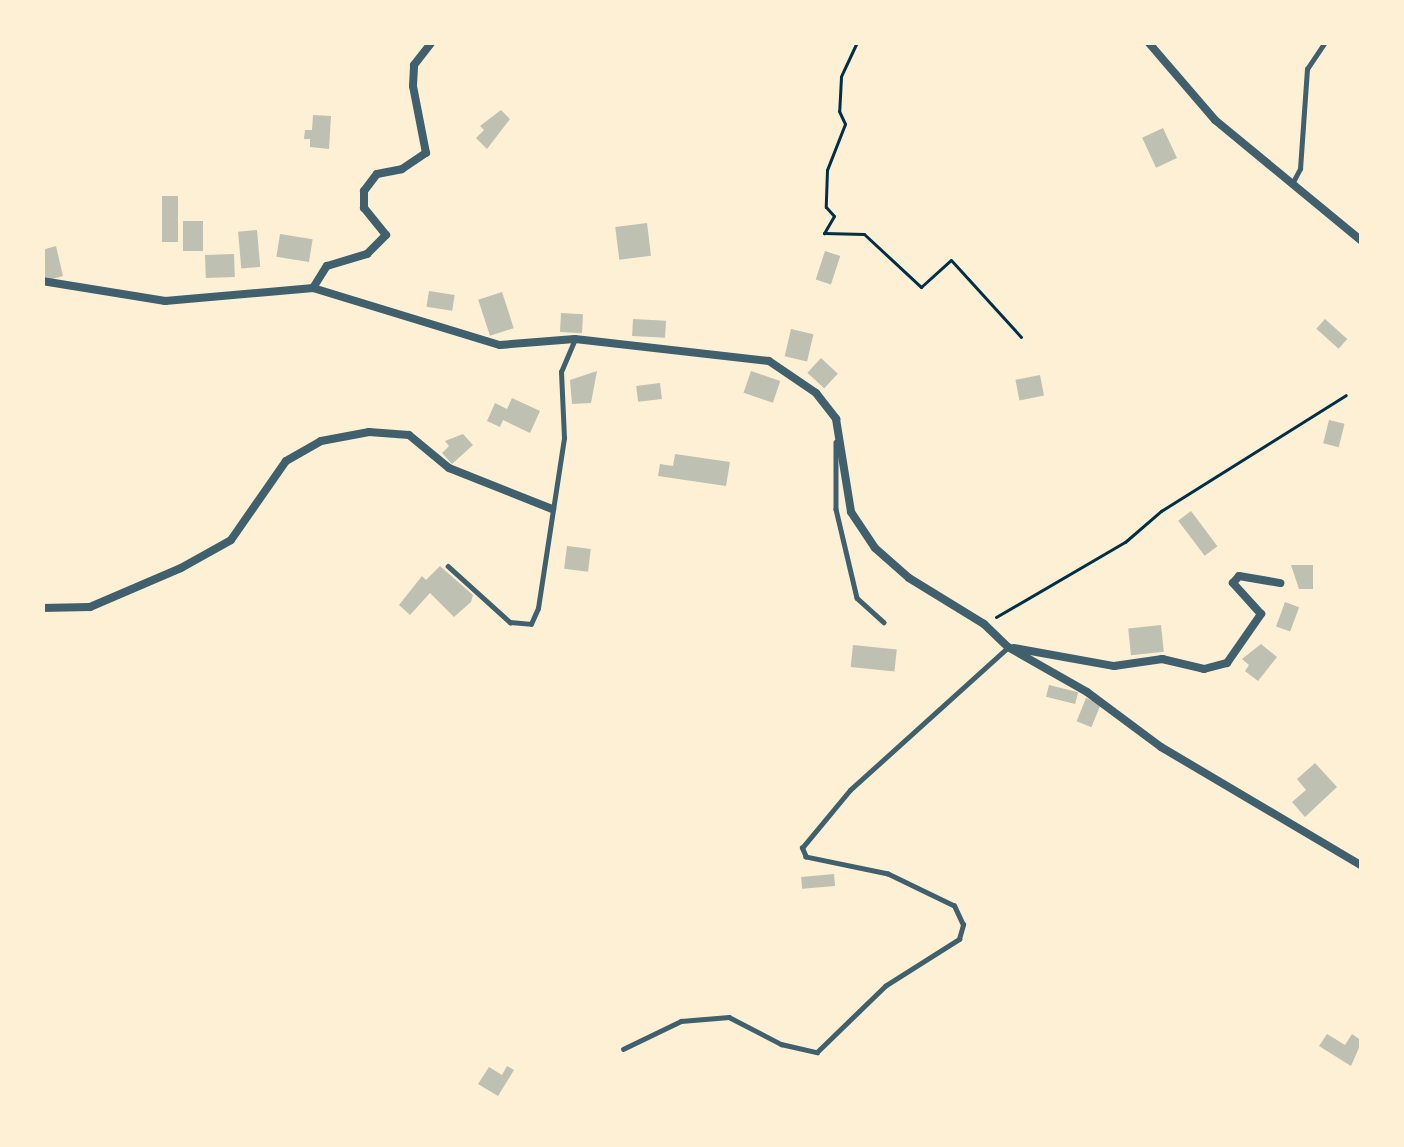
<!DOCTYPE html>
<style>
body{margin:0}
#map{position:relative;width:1404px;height:1147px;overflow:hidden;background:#fdf0d5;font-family:"Work Sans",sans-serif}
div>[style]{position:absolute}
.building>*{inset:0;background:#bec0b2;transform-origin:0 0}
.path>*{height:3px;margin:-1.5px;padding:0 1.5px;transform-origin:1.5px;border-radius:1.5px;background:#003049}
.service>*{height:4.5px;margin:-2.25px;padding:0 2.25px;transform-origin:2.25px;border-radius:2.25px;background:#3f606c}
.minor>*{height:8px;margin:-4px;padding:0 4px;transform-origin:4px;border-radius:4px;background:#3f606c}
span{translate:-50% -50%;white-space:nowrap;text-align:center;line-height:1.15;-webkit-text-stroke:9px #fdf0d5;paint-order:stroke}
.frame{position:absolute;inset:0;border:45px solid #fdf0d5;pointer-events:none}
</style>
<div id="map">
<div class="building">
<div style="clip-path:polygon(501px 110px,510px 119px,487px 149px,476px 138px,484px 130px,480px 126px)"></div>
<div style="clip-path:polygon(313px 115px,331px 116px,329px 149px,310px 147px,310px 139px,304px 139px,305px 130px,312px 130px)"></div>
<div style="left:1163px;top:128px;width:33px;height:23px;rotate:65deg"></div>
<div style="left:162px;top:196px;width:16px;height:46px"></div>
<div style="left:183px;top:221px;width:20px;height:30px"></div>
<div style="left:647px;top:223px;width:33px;height:32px;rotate:83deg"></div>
<div style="left:257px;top:230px;width:37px;height:19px;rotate:85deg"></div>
<div style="left:280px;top:234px;width:33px;height:23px;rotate:9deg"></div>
<div style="clip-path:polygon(56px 246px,63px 276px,45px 281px,42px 250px)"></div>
<div style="left:825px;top:251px;width:16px;height:30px;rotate:18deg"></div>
<div style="left:234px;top:254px;width:23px;height:29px;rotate:88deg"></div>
<div style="left:429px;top:291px;width:26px;height:16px;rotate:9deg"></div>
<div style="left:502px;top:292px;width:38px;height:25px;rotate:72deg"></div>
<div style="left:561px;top:313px;width:22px;height:19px;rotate:3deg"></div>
<div style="left:633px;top:319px;width:33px;height:17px;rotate:3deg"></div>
<div style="left:1325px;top:319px;width:30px;height:13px;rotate:42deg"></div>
<div style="left:791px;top:329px;width:23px;height:28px;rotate:13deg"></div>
<div style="left:821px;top:358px;width:23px;height:20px;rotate:43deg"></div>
<div style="clip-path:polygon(597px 371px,591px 403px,572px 404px,570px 380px)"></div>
<div style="left:751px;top:371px;width:31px;height:23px;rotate:19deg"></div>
<div style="left:1040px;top:375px;width:21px;height:25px;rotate:79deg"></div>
<div style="left:660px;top:383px;width:16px;height:24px;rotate:83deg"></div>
<div style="clip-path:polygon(512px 398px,540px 411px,530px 433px,503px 420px,500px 427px,487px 421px,495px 403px,507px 409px)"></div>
<div style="left:1329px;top:420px;width:16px;height:24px;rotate:14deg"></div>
<div style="clip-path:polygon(463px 434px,473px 445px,452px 464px,442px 453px,449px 446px,445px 441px)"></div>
<div style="clip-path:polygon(675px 454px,730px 462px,726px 486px,658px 476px,660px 464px,673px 466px)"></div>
<div style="left:1191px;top:511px;width:44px;height:16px;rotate:53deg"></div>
<div style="left:567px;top:546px;width:24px;height:23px;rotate:7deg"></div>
<div style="clip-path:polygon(1291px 565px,1313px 565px,1313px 589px,1299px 589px)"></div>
<div style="clip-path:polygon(440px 566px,473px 595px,471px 602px,454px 617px,430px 593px,410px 615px,399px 605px,422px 576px,426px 580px)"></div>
<div style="left:1285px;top:602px;width:15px;height:26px;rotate:20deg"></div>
<div style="left:1161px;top:625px;width:27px;height:33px;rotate:84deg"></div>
<div style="clip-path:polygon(1261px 644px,1277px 657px,1258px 681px,1245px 671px,1249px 665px,1242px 659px)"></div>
<div style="left:853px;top:645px;width:44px;height:22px;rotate:6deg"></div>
<div style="left:1049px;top:685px;width:30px;height:12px;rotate:14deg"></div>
<div style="left:1086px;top:698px;width:16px;height:25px;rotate:22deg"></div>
<div style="clip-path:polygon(1315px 763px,1337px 787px,1305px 817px,1292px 802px,1306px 790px,1297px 779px)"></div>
<div style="left:834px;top:874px;width:12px;height:33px;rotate:85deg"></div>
<div style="clip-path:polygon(1327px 1034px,1345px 1045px,1352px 1034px,1362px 1041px,1351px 1066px,1319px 1046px)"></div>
<div style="clip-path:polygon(507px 1066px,514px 1070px,498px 1096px,478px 1084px,489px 1067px,502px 1075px)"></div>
</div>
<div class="path">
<div style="left:857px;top:42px;width:38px;rotate:115deg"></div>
<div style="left:841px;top:77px;width:34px;rotate:93deg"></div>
<div style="left:839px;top:111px;width:14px;rotate:65deg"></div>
<div style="left:845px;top:124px;width:49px;rotate:111.4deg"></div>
<div style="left:827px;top:170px;width:37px;rotate:92deg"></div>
<div style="left:826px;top:207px;width:12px;rotate:48deg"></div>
<div style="left:834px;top:216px;width:20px;rotate:120deg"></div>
<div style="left:824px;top:233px;width:40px;rotate:1.4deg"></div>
<div style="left:864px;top:234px;width:78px;rotate:42.9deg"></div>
<div style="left:921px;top:287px;width:40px;rotate:-42deg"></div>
<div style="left:951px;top:260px;width:104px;rotate:47.7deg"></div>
<div style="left:996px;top:617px;width:149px;rotate:-30.2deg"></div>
<div style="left:1125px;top:542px;width:48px;rotate:-40.7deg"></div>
<div style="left:1161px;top:511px;width:218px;rotate:-32.1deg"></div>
</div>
<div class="service">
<div style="left:1293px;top:182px;width:15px;rotate:-62deg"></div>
<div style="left:1300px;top:169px;width:100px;rotate:-86deg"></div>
<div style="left:1307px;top:69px;width:32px;rotate:-56deg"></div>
<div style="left:836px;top:442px;width:67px;rotate:90deg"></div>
<div style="left:836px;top:509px;width:91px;rotate:76.7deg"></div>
<div style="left:857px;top:598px;width:36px;rotate:42deg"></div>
<div style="left:448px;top:566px;width:84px;rotate:42.1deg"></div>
<div style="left:510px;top:622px;width:21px;rotate:5deg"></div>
<div style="left:531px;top:624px;width:17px;rotate:-66deg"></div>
<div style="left:538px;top:608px;width:172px;rotate:-81.3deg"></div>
<div style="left:564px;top:438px;width:66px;rotate:-92.6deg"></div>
<div style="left:561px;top:372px;width:36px;rotate:-67deg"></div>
<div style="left:623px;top:1049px;width:64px;rotate:-25.8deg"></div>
<div style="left:681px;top:1021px;width:48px;rotate:-4.8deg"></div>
<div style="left:729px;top:1017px;width:59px;rotate:27.4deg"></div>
<div style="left:781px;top:1044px;width:37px;rotate:13deg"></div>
<div style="left:817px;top:1052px;width:95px;rotate:-44.1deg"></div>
<div style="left:885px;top:986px;width:88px;rotate:-32.4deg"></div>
<div style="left:959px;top:939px;width:15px;rotate:-74deg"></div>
<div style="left:963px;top:925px;width:21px;rotate:-115deg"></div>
<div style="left:954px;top:906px;width:73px;rotate:-154.1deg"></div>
<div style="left:888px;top:874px;width:84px;rotate:-168.3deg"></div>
<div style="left:806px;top:857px;width:10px;rotate:-114deg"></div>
<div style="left:802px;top:848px;width:75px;rotate:-50.4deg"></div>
<div style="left:850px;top:790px;width:213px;rotate:-42.1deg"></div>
</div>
<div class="minor">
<div style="left:1148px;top:42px;width:103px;rotate:49.3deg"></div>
<div style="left:1215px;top:120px;width:190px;rotate:39.5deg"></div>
<div style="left:42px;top:281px;width:125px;rotate:9.2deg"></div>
<div style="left:165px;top:301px;width:149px;rotate:-5deg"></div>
<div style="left:313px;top:288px;width:195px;rotate:17deg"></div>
<div style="left:500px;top:345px;width:75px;rotate:-4.6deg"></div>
<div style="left:575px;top:339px;width:195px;rotate:6.5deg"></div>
<div style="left:769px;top:361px;width:57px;rotate:34.2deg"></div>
<div style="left:816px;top:393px;width:33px;rotate:52deg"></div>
<div style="left:836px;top:419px;width:94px;rotate:80.8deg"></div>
<div style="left:851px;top:512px;width:43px;rotate:56.3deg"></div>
<div style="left:875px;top:548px;width:45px;rotate:41.4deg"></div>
<div style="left:909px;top:578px;width:88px;rotate:31.5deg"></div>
<div style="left:984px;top:624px;width:33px;rotate:44deg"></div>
<div style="left:1008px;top:647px;width:91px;rotate:29.7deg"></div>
<div style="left:1087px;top:692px;width:92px;rotate:36.6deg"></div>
<div style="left:1161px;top:747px;width:234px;rotate:30.6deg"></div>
<div style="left:313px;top:288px;width:26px;rotate:-58deg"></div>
<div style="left:327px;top:266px;width:42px;rotate:-16.7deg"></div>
<div style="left:367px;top:254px;width:27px;rotate:-45deg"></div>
<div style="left:386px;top:235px;width:35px;rotate:-129deg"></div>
<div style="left:364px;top:208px;width:17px;rotate:-90deg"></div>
<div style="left:364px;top:191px;width:21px;rotate:-53deg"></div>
<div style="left:377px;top:174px;width:25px;rotate:-11deg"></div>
<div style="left:402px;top:169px;width:29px;rotate:-34deg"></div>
<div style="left:426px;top:153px;width:68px;rotate:-101deg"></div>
<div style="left:413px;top:86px;width:21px;rotate:-87deg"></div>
<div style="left:414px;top:65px;width:29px;rotate:-52deg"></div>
<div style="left:42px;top:608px;width:48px;rotate:-1.2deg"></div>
<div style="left:90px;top:607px;width:99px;rotate:-23.2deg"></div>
<div style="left:181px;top:568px;width:57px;rotate:-29.2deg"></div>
<div style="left:231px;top:540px;width:96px;rotate:-55.2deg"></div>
<div style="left:286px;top:461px;width:40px;rotate:-29.7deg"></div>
<div style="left:321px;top:441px;width:49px;rotate:-10.6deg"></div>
<div style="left:369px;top:432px;width:40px;rotate:4.3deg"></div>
<div style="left:409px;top:435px;width:52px;rotate:39.5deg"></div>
<div style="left:449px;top:468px;width:111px;rotate:21.7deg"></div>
<div style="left:1014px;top:648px;width:102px;rotate:10.2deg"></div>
<div style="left:1114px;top:666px;width:49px;rotate:-8.3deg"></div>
<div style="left:1162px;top:659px;width:43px;rotate:13.4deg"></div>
<div style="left:1204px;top:669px;width:24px;rotate:-15deg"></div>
<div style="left:1227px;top:663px;width:60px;rotate:-55.2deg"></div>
<div style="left:1261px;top:614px;width:42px;rotate:-132.1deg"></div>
<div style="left:1233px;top:583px;width:9px;rotate:-49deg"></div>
<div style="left:1239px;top:576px;width:42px;rotate:9.7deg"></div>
</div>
<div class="frame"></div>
</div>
